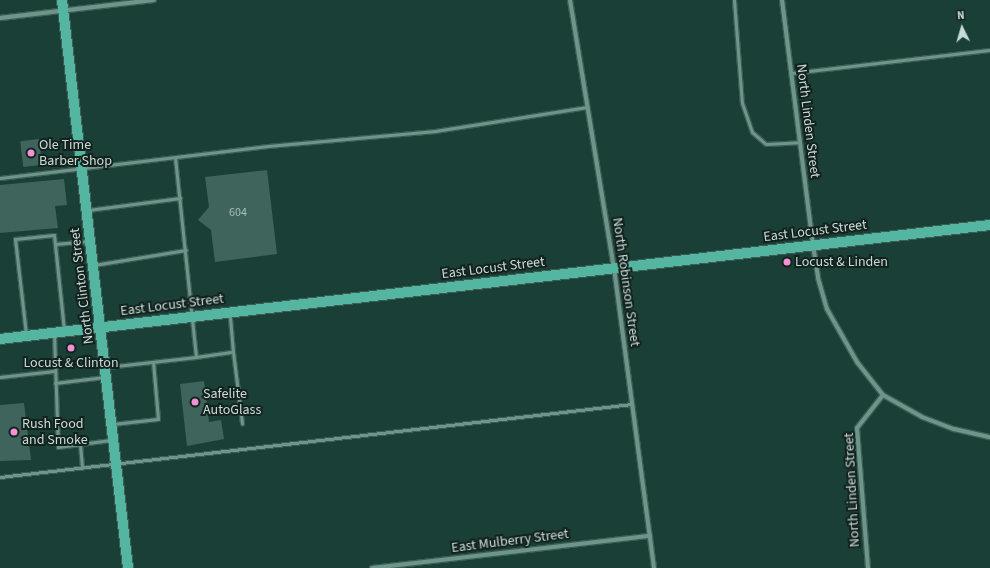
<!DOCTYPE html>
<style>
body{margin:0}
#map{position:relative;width:990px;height:568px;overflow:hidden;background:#1a3f37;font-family:"Source Sans 3",sans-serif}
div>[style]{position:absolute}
.building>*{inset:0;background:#3f645b;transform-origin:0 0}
.roads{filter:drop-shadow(1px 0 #3c5d55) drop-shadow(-1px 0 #3c5d55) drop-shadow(0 1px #3c5d55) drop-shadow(0 -1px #3c5d55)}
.service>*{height:3px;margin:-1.5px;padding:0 1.5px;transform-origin:1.5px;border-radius:1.5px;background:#6e958a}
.minor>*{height:4px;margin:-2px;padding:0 2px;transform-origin:2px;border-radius:2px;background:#6e958a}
.primary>*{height:10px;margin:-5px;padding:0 5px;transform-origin:5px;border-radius:5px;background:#54b5a1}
.dots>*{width:11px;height:11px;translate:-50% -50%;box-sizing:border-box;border:2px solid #13221e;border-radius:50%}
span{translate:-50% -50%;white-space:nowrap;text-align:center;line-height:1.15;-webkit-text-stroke:4px #13221e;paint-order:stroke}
.number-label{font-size:12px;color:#a6beb7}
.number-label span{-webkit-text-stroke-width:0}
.street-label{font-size:14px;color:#c8dcd6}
.poi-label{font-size:14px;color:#c8dcd6}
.left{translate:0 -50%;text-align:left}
.north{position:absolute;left:942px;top:8px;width:40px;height:40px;-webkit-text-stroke:3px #13221e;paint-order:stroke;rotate:355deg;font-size:11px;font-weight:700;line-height:16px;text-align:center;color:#c8dcd6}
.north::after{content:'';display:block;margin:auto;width:14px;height:18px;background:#c8dcd6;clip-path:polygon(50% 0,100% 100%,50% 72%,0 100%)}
</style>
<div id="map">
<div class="building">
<div style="left:39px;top:139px;width:26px;height:19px;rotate:83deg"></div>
<div style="clip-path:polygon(267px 170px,277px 254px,215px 262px,211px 230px,198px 220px,209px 207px,205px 177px)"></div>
<div style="clip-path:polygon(64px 179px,67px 205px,55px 206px,58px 228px,0 233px,0 185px)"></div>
<div style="clip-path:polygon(204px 381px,209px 422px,221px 420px,224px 439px,187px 446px,180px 384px)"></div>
<div style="clip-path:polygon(24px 403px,31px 460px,0 461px,0 405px)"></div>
</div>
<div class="roads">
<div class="service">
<div style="left:734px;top:0;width:103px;rotate:85.6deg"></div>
<div style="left:742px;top:103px;width:31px;rotate:71deg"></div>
<div style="left:752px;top:132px;width:18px;rotate:41deg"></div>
<div style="left:766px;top:144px;width:34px;rotate:-3deg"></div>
<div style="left:791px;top:73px;width:200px;rotate:-6.6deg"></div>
<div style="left:0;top:178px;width:270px;rotate:-6.8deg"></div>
<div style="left:268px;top:146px;width:168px;rotate:-5.1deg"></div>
<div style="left:435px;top:131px;width:154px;rotate:-9deg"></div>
<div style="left:88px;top:210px;width:93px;rotate:-7.4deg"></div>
<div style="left:55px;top:244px;width:32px;rotate:-5deg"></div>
<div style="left:94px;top:265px;width:93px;rotate:-9.3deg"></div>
<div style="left:26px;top:334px;width:96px;rotate:-96.6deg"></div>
<div style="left:15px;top:239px;width:39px;rotate:-6deg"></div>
<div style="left:54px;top:235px;width:96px;rotate:84deg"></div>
<div style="left:54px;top:334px;width:113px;rotate:88deg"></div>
<div style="left:58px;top:447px;width:53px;rotate:-7.5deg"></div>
<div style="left:233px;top:352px;width:72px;rotate:82.8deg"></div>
<div style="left:196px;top:357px;width:37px;rotate:-8deg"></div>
<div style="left:233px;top:352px;width:38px;rotate:-95deg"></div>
<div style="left:107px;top:367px;width:90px;rotate:-6.4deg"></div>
<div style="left:196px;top:357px;width:200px;rotate:-96deg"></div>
<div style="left:0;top:377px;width:54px;rotate:-6.3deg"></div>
<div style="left:55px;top:383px;width:50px;rotate:-6.8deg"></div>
<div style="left:113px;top:424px;width:45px;rotate:-6.3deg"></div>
<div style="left:158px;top:419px;width:57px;rotate:-95deg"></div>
<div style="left:80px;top:444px;width:24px;rotate:85deg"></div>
<div style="left:0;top:477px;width:636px;rotate:-6.59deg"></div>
</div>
<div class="minor">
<div style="left:570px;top:0;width:272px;rotate:80.7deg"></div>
<div style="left:614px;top:268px;width:303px;rotate:82.4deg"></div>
<div style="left:782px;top:0;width:247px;rotate:82.8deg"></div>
<div style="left:813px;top:245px;width:33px;rotate:81deg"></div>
<div style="left:818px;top:278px;width:32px;rotate:74deg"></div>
<div style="left:827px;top:309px;width:61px;rotate:60.5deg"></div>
<div style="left:857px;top:362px;width:42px;rotate:51.8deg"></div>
<div style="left:883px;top:395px;width:45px;rotate:29.4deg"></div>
<div style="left:922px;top:417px;width:34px;rotate:21deg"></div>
<div style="left:954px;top:429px;width:37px;rotate:13deg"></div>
<div style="left:0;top:18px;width:155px;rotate:-6.7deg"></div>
<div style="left:372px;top:568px;width:280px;rotate:-6.6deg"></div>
<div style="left:868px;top:568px;width:140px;rotate:-94.5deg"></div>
<div style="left:857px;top:428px;width:42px;rotate:-51.8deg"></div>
</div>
<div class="primary">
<div style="left:62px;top:0;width:572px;rotate:83.37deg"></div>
<div style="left:0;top:339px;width:997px;rotate:-6.57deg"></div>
</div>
</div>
<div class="dots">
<div style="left:31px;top:153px;background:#f491d4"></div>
<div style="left:787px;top:262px;background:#f491d4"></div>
<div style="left:71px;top:348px;background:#f491d4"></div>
<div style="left:195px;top:402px;background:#f491d4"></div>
<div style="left:14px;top:432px;background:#f491d4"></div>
</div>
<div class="number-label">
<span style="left:238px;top:213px">604</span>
</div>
<div class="street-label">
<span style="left:808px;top:121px;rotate:83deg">North Linden Street</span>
<span style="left:815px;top:231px;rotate:-7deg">East Locust Street</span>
<span style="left:493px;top:268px;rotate:-7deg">East Locust Street</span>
<span style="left:626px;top:282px;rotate:82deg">North Robinson Street</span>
<span style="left:82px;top:286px;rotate:-97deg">North Clinton Street</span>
<span style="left:172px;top:305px;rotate:-7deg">East Locust Street</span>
<span style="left:852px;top:490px;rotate:-93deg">North Linden Street</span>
<span style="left:510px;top:541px;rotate:-7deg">East Mulberry Street</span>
</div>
<div class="poi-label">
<span class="left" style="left:39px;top:153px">Ole Time<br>Barber Shop</span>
<span class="left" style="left:795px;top:262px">Locust &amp; Linden</span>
<span style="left:71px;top:363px">Locust &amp; Clinton</span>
<span class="left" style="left:203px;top:402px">Safelite<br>AutoGlass</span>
<span class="left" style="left:22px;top:432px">Rush Food<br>and Smoke</span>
</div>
<div class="north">N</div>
</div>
